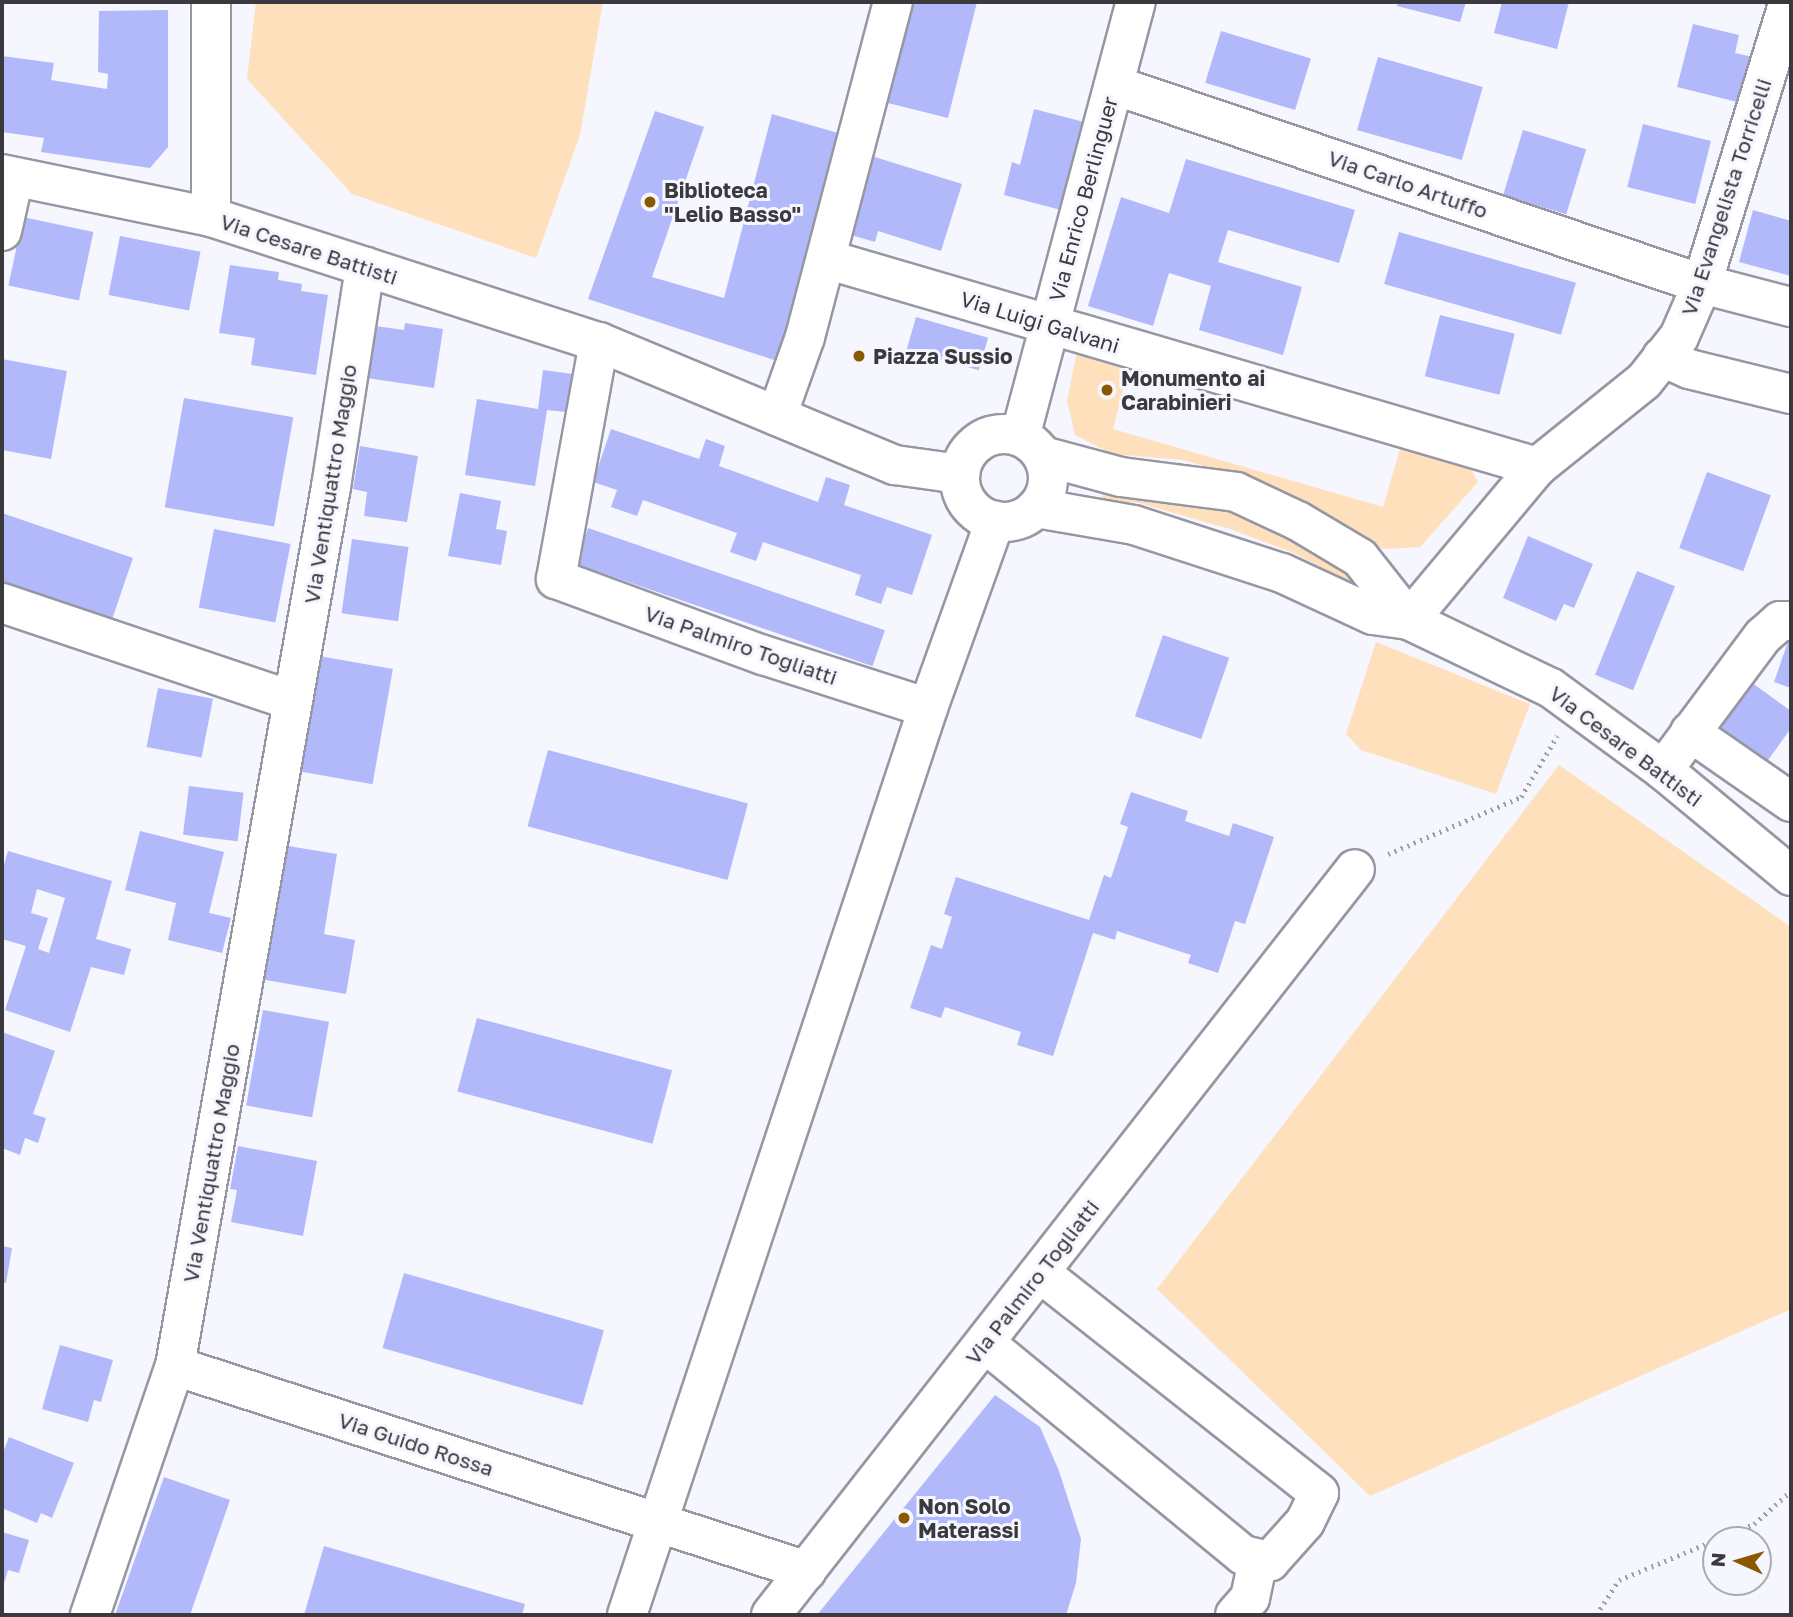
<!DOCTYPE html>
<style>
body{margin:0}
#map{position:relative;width:1793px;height:1617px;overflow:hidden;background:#f5f6fe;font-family:"Golos Text",sans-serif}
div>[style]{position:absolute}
.green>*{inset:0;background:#ffe0bc}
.building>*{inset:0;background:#b2b9fa;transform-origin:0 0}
.path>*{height:4.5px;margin-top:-2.25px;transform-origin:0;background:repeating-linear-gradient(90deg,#9f9fa6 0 2px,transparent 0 7px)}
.roads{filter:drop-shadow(2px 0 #9697a3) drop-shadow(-2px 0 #9697a3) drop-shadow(0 2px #9697a3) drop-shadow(0 -2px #9697a3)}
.minor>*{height:38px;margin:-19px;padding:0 19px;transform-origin:19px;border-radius:19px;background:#fff}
.minor>.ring{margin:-19px;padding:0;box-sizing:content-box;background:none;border:38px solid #fff;border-radius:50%}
.dots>*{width:19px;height:19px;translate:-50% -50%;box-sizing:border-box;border:4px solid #f5f6fe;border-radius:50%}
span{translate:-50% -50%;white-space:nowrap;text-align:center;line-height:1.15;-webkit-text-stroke:6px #f5f6fe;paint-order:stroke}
.street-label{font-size:21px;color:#39393e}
.poi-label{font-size:21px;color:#39393e;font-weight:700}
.left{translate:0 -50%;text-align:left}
.frame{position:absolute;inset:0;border:4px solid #39393e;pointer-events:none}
.north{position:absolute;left:1702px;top:1526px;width:70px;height:70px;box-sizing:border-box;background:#f5f6fe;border:2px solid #aaaab1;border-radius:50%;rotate:274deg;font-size:19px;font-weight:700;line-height:28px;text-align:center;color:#39393e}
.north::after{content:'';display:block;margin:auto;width:24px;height:32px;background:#8b5802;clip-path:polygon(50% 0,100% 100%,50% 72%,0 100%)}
</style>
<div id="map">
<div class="green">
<div style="clip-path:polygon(256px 2px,603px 2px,580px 135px,536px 258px,352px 194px,247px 79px)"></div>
<div style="clip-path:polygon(1078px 346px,1130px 363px,1113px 429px,1383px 507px,1403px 439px,1465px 458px,1478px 482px,1420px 547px,1383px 549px,1272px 485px,1183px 460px,1112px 454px,1075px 435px,1067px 401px)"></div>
<div style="clip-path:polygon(1104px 487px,1233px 505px,1346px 561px,1364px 591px,1294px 553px,1230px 529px,1139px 503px,1101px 500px)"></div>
<div style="clip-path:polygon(1376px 642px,1530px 704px,1496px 794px,1361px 750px,1346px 734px)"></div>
<div style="clip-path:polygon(1559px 765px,1791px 927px,1791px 1309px,1370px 1496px,1157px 1289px)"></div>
</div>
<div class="building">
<div style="clip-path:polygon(901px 2px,977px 2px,948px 118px,876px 100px)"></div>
<div style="clip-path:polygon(1398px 2px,1466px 2px,1460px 22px,1397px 6px)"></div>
<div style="clip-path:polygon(1502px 2px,1569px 2px,1557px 49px,1494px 33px)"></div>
<div style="clip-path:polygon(168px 10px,168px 147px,150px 168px,41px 152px,44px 138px,2px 132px,2px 56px,54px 63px,51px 80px,107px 89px,108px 74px,98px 72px,99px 11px)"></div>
<div style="clip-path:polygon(1693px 24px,1739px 35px,1735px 53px,1757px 58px,1745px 104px,1677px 87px)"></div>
<div style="left:1221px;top:31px;width:94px;height:54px;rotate:17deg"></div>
<div style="left:1378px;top:57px;width:109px;height:76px;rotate:16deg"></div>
<div style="clip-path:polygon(1034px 109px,1084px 122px,1061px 210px,1004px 195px,1012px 162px,1020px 165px)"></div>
<div style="clip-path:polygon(655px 111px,704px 127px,652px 277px,724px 298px,772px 114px,845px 135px,780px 362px,588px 299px)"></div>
<div style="left:1643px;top:124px;width:70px;height:65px;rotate:14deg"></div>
<div style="left:1523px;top:130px;width:66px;height:68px;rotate:17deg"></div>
<div style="clip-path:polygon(865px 154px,962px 184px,941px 251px,878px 231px,875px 242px,841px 232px)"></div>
<div style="clip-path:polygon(1186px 159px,1355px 210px,1339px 263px,1228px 230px,1218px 262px,1302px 287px,1283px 355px,1199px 330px,1211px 286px,1169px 273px,1153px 326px,1088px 306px,1121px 197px,1169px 213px)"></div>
<div style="clip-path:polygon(1753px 210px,1791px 221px,1791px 276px,1739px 262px)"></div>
<div style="left:23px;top:217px;width:72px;height:70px;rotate:12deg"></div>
<div style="left:1399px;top:232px;width:184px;height:54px;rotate:16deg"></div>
<div style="left:120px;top:236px;width:82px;height:60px;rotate:11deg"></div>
<div style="clip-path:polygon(230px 265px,279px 272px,278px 280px,302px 284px,301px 291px,328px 295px,316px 375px,251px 365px,255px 338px,219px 333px)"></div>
<div style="left:1440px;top:315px;width:77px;height:63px;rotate:14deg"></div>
<div style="left:916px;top:317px;width:75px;height:34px;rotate:16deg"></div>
<div style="clip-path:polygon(405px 323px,443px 329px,434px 388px,367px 378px,375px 326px,404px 330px)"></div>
<div style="clip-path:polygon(2px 359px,67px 371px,51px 459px,2px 450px)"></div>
<div style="clip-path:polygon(543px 370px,580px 375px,575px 413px,547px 410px,535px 486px,465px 475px,477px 399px,538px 409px)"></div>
<div style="left:184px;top:398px;width:111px;height:111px;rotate:10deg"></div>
<div style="clip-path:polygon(611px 429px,699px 459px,706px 439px,725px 446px,719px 466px,818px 502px,826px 477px,850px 485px,844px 505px,932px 535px,912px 595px,887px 587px,881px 604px,855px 595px,861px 575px,763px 542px,756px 561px,730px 552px,737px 533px,643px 500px,637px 516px,611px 507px,617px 490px,593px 482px)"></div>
<div style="clip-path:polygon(360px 446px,418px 456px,407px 522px,364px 516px,367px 492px,353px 489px)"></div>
<div style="left:1707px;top:472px;width:68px;height:81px;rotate:20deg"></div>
<div style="clip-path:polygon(460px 493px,501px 501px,496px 529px,507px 531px,501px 565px,448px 556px)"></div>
<div style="clip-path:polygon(2px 513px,133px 558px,108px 631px,2px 594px)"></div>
<div style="left:588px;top:528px;width:314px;height:38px;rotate:19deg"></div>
<div style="left:214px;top:529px;width:78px;height:80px;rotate:11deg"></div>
<div style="clip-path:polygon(1528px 536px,1593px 564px,1574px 608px,1564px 604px,1556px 621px,1503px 598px)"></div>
<div style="left:352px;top:539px;width:57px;height:75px;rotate:8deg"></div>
<div style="left:1637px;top:571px;width:41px;height:112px;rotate:22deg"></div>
<div style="clip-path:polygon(1791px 633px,1791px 688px,1774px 682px)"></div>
<div style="left:1163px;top:635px;width:70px;height:86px;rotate:19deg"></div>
<div style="left:319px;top:656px;width:75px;height:117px;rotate:10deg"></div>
<div style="clip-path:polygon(1748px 680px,1791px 711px,1791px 728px,1766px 763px,1715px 727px)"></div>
<div style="left:158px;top:688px;width:56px;height:60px;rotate:11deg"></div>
<div style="left:548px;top:750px;width:207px;height:79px;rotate:15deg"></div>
<div style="left:189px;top:786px;width:55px;height:49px;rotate:7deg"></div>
<div style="clip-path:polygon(1131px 792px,1188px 811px,1185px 821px,1229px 836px,1233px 823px,1274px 837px,1245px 924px,1235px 921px,1218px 973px,1188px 963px,1191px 955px,1117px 931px,1115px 940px,1093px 933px,1053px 1056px,1017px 1045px,1021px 1032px,945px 1007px,941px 1018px,910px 1008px,931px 945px,942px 949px,952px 917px,944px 914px,956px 877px,1089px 920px,1104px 875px,1111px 878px,1128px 827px,1120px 824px)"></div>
<div style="clip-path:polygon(140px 831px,224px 852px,209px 913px,231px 918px,222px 953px,168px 940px,176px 903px,125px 890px)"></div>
<div style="clip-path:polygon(282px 845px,337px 854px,324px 934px,355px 940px,346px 994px,260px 979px)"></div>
<div style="clip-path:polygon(evenodd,8px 851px,112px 881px,96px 939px,131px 949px,124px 975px,91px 967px,70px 1032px,5px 1010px,26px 946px,2px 939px,2px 872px,8px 851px,37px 889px,65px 898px,49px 953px,38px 949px,48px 918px,31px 913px,37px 889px)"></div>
<div style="left:263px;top:1010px;width:67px;height:97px;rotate:10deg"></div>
<div style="left:477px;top:1018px;width:202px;height:76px;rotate:15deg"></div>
<div style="clip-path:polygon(2px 1032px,55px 1051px,33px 1114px,46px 1118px,38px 1143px,25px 1138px,20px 1155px,2px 1148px)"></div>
<div style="clip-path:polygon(238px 1146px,317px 1161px,303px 1236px,231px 1222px,237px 1190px,230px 1189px)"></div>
<div style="clip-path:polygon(2px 1246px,12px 1248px,6px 1283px,2px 1282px)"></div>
<div style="left:404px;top:1273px;width:208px;height:78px;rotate:16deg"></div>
<div style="clip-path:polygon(60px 1345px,113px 1360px,101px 1402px,94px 1400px,88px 1422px,42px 1409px)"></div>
<div style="clip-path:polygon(995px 1395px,1040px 1427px,1059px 1471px,1081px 1539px,1076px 1583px,1066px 1615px,817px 1615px)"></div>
<div style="clip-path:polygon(9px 1437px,74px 1463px,52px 1518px,41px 1513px,37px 1523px,2px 1508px,2px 1455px)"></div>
<div style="clip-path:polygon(164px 1477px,230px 1500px,190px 1615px,115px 1615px)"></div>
<div style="clip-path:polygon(2px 1532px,29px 1540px,19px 1573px,8px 1570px,2px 1590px)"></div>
<div style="clip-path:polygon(324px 1546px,525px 1604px,522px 1615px,304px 1615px)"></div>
</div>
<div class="path">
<div style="left:1388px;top:854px;width:145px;rotate:-23.2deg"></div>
<div style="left:1521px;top:797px;width:71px;rotate:-59.5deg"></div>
<div style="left:1596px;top:1615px;width:42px;rotate:-56.7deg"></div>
<div style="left:1619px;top:1580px;width:146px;rotate:-22.5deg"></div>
<div style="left:1754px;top:1524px;width:50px;rotate:-41.7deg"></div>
</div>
<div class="roads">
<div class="minor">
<div style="left:211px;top:2px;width:215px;rotate:90deg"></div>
<div style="left:1114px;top:85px;width:621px;rotate:18.7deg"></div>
<div style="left:1702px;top:284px;width:92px;rotate:14.5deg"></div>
<div style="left:2px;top:174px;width:213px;rotate:11.6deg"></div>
<div style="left:211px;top:217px;width:408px;rotate:17.9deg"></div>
<div style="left:599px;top:342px;width:321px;rotate:22.6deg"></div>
<div style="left:895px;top:465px;width:66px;rotate:7.9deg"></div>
<div style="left:2px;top:231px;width:55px;rotate:-77.5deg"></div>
<div style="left:826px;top:259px;width:741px;rotate:16.31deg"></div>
<div style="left:599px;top:342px;width:241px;rotate:100.3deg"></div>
<div style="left:556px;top:579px;width:221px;rotate:20.2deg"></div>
<div style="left:763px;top:655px;width:173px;rotate:17.8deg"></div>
<div style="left:1662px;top:357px;width:30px;rotate:24deg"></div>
<div style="left:1689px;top:369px;width:105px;rotate:13.8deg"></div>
<div style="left:777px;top:416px;width:84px;rotate:-70.5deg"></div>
<div style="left:805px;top:337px;width:346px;rotate:-75.3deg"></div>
<div class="ring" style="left:960px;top:434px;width:50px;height:50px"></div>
<div style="left:1020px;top:437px;width:450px;rotate:-75.1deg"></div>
<div style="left:1043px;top:456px;width:81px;rotate:15.1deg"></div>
<div style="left:1121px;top:477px;width:116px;rotate:7.4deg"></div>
<div style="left:1236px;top:492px;width:68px;rotate:25.1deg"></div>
<div style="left:1298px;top:521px;width:72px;rotate:30.8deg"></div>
<div style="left:1360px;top:558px;width:79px;rotate:51.7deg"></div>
<div style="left:1036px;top:508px;width:99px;rotate:9.8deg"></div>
<div style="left:1134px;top:525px;width:156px;rotate:18deg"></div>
<div style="left:1282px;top:573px;width:100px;rotate:24.8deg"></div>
<div style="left:1373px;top:615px;width:36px;rotate:8deg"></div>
<div style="left:1409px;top:620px;width:157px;rotate:25.6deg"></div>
<div style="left:1551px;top:688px;width:139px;rotate:36.2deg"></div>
<div style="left:1663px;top:770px;width:166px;rotate:39.6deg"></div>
<div style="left:2px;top:603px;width:307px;rotate:18.6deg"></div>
<div style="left:1409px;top:620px;width:199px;rotate:-50.1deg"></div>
<div style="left:1537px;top:467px;width:137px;rotate:-38.8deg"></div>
<div style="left:1644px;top:381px;width:56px;rotate:-51.5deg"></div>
<div style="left:1679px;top:337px;width:58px;rotate:-66.5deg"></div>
<div style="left:1702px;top:284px;width:295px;rotate:-72.9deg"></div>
<div style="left:1690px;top:732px;width:123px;rotate:34.7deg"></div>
<div style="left:1663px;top:770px;width:167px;rotate:-53.3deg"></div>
<div style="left:1763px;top:636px;width:23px;rotate:-41deg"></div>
<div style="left:1780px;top:621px;width:11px"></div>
<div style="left:985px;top:1343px;width:334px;rotate:39.4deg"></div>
<div style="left:1243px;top:1555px;width:28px;rotate:13deg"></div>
<div style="left:1270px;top:1561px;width:52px;rotate:-48.1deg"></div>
<div style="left:1305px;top:1522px;width:32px;rotate:-64deg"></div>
<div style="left:1319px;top:1493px;width:355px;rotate:-141.7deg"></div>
<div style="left:175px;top:1366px;width:664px;rotate:17.97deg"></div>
<div style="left:90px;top:1615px;width:263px;rotate:-71.2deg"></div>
<div style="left:175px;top:1366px;width:893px;rotate:-79.94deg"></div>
<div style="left:331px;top:487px;width:223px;rotate:-81.2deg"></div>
<div style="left:627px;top:1615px;width:956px;rotate:-71.64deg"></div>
<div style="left:928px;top:708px;width:199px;rotate:-70.3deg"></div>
<div style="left:771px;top:1615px;width:947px;rotate:-51.94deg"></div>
<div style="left:1235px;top:1615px;width:23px;rotate:-49deg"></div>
<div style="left:1250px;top:1598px;width:39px;rotate:-78deg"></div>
</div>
</div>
<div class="dots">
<div style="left:650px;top:202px;background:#8b5802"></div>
<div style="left:859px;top:356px;background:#8b5802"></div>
<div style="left:1107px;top:390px;background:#8b5802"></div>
<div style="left:904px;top:1518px;background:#8b5802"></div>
</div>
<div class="street-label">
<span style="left:1408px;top:184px;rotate:19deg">Via Carlo Artuffo</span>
<span style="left:1726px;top:197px;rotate:-72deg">Via Evangelista Torricelli</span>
<span style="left:1083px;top:199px;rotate:-75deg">Via Enrico Berlinguer</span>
<span style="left:309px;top:249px;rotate:18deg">Via Cesare Battisti</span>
<span style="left:1040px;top:322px;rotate:17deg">Via Luigi Galvani</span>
<span style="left:330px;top:484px;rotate:-81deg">Via Ventiquattro Maggio</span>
<span style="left:741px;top:645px;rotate:19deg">Via Palmiro Togliatti</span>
<span style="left:1626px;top:746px;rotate:37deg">Via Cesare Battisti</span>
<span style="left:211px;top:1163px;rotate:-80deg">Via Ventiquattro Maggio</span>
<span style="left:1032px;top:1282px;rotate:-52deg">Via Palmiro Togliatti</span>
<span style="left:416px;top:1444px;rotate:18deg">Via Guido Rossa</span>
</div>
<div class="poi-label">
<span class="left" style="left:664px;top:202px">Biblioteca<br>"Lelio Basso"</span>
<span class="left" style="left:873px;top:356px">Piazza Sussio</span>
<span class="left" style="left:1121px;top:390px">Monumento ai<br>Carabinieri</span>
<span class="left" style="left:918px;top:1518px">Non Solo<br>Materassi</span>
</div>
<div class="frame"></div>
<div class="north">N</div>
</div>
